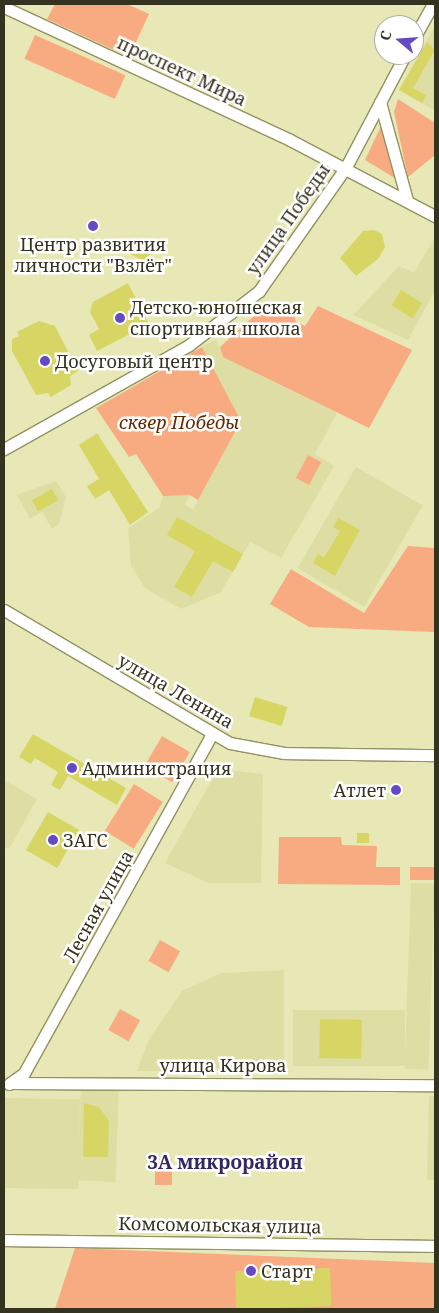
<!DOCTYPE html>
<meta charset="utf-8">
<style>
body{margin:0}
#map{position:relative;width:439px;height:1313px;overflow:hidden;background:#e7e8b5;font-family:"Noto Serif",serif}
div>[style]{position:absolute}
.built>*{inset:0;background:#dedea4;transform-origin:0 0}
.green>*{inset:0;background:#f8aa81;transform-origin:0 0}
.building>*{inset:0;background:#d7d664;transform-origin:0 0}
.roads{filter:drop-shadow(1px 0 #919161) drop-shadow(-1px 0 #919161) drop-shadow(0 1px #919161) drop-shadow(0 -1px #919161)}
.minor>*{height:11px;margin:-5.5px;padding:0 5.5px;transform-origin:5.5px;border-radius:5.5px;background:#fff}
.dots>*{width:14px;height:14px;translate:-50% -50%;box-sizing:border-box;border:2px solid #fff;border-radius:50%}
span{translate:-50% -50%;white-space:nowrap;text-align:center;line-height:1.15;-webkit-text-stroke:5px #fff;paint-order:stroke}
.street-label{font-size:18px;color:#33331f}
.poi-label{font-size:18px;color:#33331f}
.left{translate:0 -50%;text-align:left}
.right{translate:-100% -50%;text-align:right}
.park-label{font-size:18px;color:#662a00;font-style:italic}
.neighbourhood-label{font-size:19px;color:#342863;font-weight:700}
.frame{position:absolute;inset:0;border:5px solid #33331f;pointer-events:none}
.north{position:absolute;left:374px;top:15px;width:50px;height:50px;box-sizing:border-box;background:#fff;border:1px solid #adada5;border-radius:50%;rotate:288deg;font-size:14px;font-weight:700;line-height:20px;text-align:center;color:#33331f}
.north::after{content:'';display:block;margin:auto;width:18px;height:22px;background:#654ac3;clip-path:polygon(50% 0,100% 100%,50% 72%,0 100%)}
</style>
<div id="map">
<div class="built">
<div style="clip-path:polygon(435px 26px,435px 111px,399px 90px)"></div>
<div style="clip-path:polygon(435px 237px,435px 291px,408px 340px,353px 315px,399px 266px,414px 273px)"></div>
<div style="clip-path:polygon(216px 339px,223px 357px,337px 413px,315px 454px,334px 466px,281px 558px,250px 542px,221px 592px,181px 609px,145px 588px,131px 566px,128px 528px,159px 508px,163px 496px,190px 495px,185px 505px,193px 509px,241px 421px,202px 347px)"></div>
<div style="left:356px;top:467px;width:77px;height:117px;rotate:30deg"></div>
<div style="clip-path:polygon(56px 481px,66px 497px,59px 524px,52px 529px,42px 512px,30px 519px,17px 495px)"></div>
<div style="clip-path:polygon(218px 769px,263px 774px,261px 883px,208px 883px,165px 863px)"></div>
<div style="clip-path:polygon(4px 780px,37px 799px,9px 849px,4px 846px)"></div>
<div style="left:411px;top:883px;width:24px;height:186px;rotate:2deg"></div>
<div style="clip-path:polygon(284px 970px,284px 1071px,137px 1071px,149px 1039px,182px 991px,221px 973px)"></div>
<div style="left:405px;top:1010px;width:56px;height:112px;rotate:90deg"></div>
<div style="left:119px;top:1085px;width:97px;height:38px;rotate:92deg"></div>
<div style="clip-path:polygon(429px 1096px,435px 1096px,435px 1180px,427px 1180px)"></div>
<div style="left:5px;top:1098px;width:75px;height:90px;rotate:1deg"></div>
</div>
<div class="green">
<div style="clip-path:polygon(55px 4px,127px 4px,149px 14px,129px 57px,47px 19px)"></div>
<div style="left:35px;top:35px;width:99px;height:26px;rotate:24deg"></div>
<div style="clip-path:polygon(398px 99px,435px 123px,435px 155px,408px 177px,394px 112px)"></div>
<div style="clip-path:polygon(383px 122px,398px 180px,365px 160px)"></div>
<div style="clip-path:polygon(266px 305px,286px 316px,294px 315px,296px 322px,305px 326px,318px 306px,412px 350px,369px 428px,223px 357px,220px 347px)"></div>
<div style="clip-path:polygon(202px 347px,241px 421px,198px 500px,190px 495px,163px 496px,136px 454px,129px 457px,96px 408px)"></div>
<div style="left:308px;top:455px;width:15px;height:26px;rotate:28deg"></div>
<div style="clip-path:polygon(408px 546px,435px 548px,435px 632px,309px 627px,270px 604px,291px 569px,364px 613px)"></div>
<div style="left:162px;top:736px;width:32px;height:35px;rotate:30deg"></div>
<div style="left:134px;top:784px;width:34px;height:55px;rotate:32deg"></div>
<div style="clip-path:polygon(279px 837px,341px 837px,342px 845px,377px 846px,376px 867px,400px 867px,400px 885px,278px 884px)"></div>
<div style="left:410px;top:867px;width:25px;height:13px"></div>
<div style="left:160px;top:940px;width:23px;height:24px;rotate:29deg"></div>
<div style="left:120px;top:1009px;width:23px;height:24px;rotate:29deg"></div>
<div style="left:155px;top:1159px;width:17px;height:26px"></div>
<div style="clip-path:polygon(75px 1248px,435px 1263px,435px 1309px,55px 1309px)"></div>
</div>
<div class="building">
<div style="clip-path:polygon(427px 42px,435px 50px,413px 88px,426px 95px,422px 103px,399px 90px)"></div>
<div style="clip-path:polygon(374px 230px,382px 234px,385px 247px,378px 259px,356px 276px,340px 258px,363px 231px)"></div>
<div style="left:138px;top:240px;width:17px;height:16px;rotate:28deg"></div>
<div style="clip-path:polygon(128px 283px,149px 324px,97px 351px,89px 335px,99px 329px,90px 312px,93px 302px)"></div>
<div style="left:401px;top:290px;width:25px;height:18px;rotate:32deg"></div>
<div style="clip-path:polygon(39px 321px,55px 326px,78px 371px,70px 376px,71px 385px,51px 397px,48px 393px,36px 395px,12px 351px,12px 339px,19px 336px,17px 332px)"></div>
<div style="clip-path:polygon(97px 433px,148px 512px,130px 525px,109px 490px,95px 499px,87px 486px,99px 479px,79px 445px)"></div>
<div style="left:52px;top:489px;width:13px;height:23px;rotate:61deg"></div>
<div style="clip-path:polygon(177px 517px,243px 554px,233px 572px,213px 561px,192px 597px,174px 587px,195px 551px,167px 535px)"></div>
<div style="clip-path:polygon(338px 518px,360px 530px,335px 576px,313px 563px,318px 554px,324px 558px,340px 531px,333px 527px)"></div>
<div style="left:255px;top:697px;width:34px;height:20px;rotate:17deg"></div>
<div style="clip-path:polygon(33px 734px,126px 788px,117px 805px,68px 776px,60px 790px,51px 785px,58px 772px,35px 758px,31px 764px,19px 757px)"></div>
<div style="left:48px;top:812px;width:36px;height:44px;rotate:30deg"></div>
<div style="left:357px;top:833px;width:12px;height:10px"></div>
<div style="left:320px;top:1019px;width:42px;height:39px;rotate:1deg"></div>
<div style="clip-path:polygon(84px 1103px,99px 1107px,109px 1121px,108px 1157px,83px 1157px)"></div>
<div style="left:330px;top:1268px;width:38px;height:95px;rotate:88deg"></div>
</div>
<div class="roads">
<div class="minor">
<div style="left:4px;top:7px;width:315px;rotate:24.9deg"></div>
<div style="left:290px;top:140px;width:164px;rotate:27.7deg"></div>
<div style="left:414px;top:38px;width:39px;rotate:-61deg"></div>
<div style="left:380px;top:102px;width:102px;rotate:74.6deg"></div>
<div style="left:4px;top:449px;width:212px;rotate:-29.3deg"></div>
<div style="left:189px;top:345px;width:88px;rotate:-37.6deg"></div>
<div style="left:259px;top:291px;width:151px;rotate:-54.9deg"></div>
<div style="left:346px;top:167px;width:127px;rotate:-62.2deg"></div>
<div style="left:4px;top:610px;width:262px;rotate:30.5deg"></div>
<div style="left:230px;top:743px;width:55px;rotate:10.5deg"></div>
<div style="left:284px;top:753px;width:151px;rotate:0.8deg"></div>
<div style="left:10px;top:1083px;width:425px;rotate:0.3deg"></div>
<div style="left:9px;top:1084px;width:19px;rotate:-36deg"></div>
<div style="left:24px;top:1073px;width:388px;rotate:-61deg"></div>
<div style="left:4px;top:1240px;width:431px;rotate:0.8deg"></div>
</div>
</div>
<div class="dots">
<div style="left:93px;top:226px;background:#654ac3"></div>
<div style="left:120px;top:318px;background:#654ac3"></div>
<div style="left:45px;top:361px;background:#654ac3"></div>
<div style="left:72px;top:768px;background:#654ac3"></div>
<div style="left:396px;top:790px;background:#654ac3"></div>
<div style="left:53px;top:840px;background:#654ac3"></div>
<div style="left:251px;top:1271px;background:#654ac3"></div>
</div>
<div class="street-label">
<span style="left:182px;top:71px;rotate:25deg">проспект Мира</span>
<span style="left:288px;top:219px;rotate:-55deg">улица Победы</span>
<span style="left:176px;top:691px;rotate:30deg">улица Ленина</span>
<span style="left:98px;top:906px;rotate:-61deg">Лесная улица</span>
<span style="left:223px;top:1065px">улица Кирова</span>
<span style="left:220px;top:1225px;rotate:1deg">Комсомольская улица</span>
</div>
<div class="poi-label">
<span style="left:93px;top:255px">Центр развития<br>личности "Взлёт"</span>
<span class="left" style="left:130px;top:318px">Детско-юношеская<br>спортивная школа</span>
<span class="left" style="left:55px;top:361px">Досуговый центр</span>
<span class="left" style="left:82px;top:768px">Администрация</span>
<span class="right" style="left:386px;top:790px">Атлет</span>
<span class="left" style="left:63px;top:840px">ЗАГС</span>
<span class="left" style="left:261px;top:1271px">Старт</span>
</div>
<div class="park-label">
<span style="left:179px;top:422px">сквер Победы</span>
</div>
<div class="neighbourhood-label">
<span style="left:225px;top:1163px">3А микрорайон</span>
</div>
<div class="frame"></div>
<div class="north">С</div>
</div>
